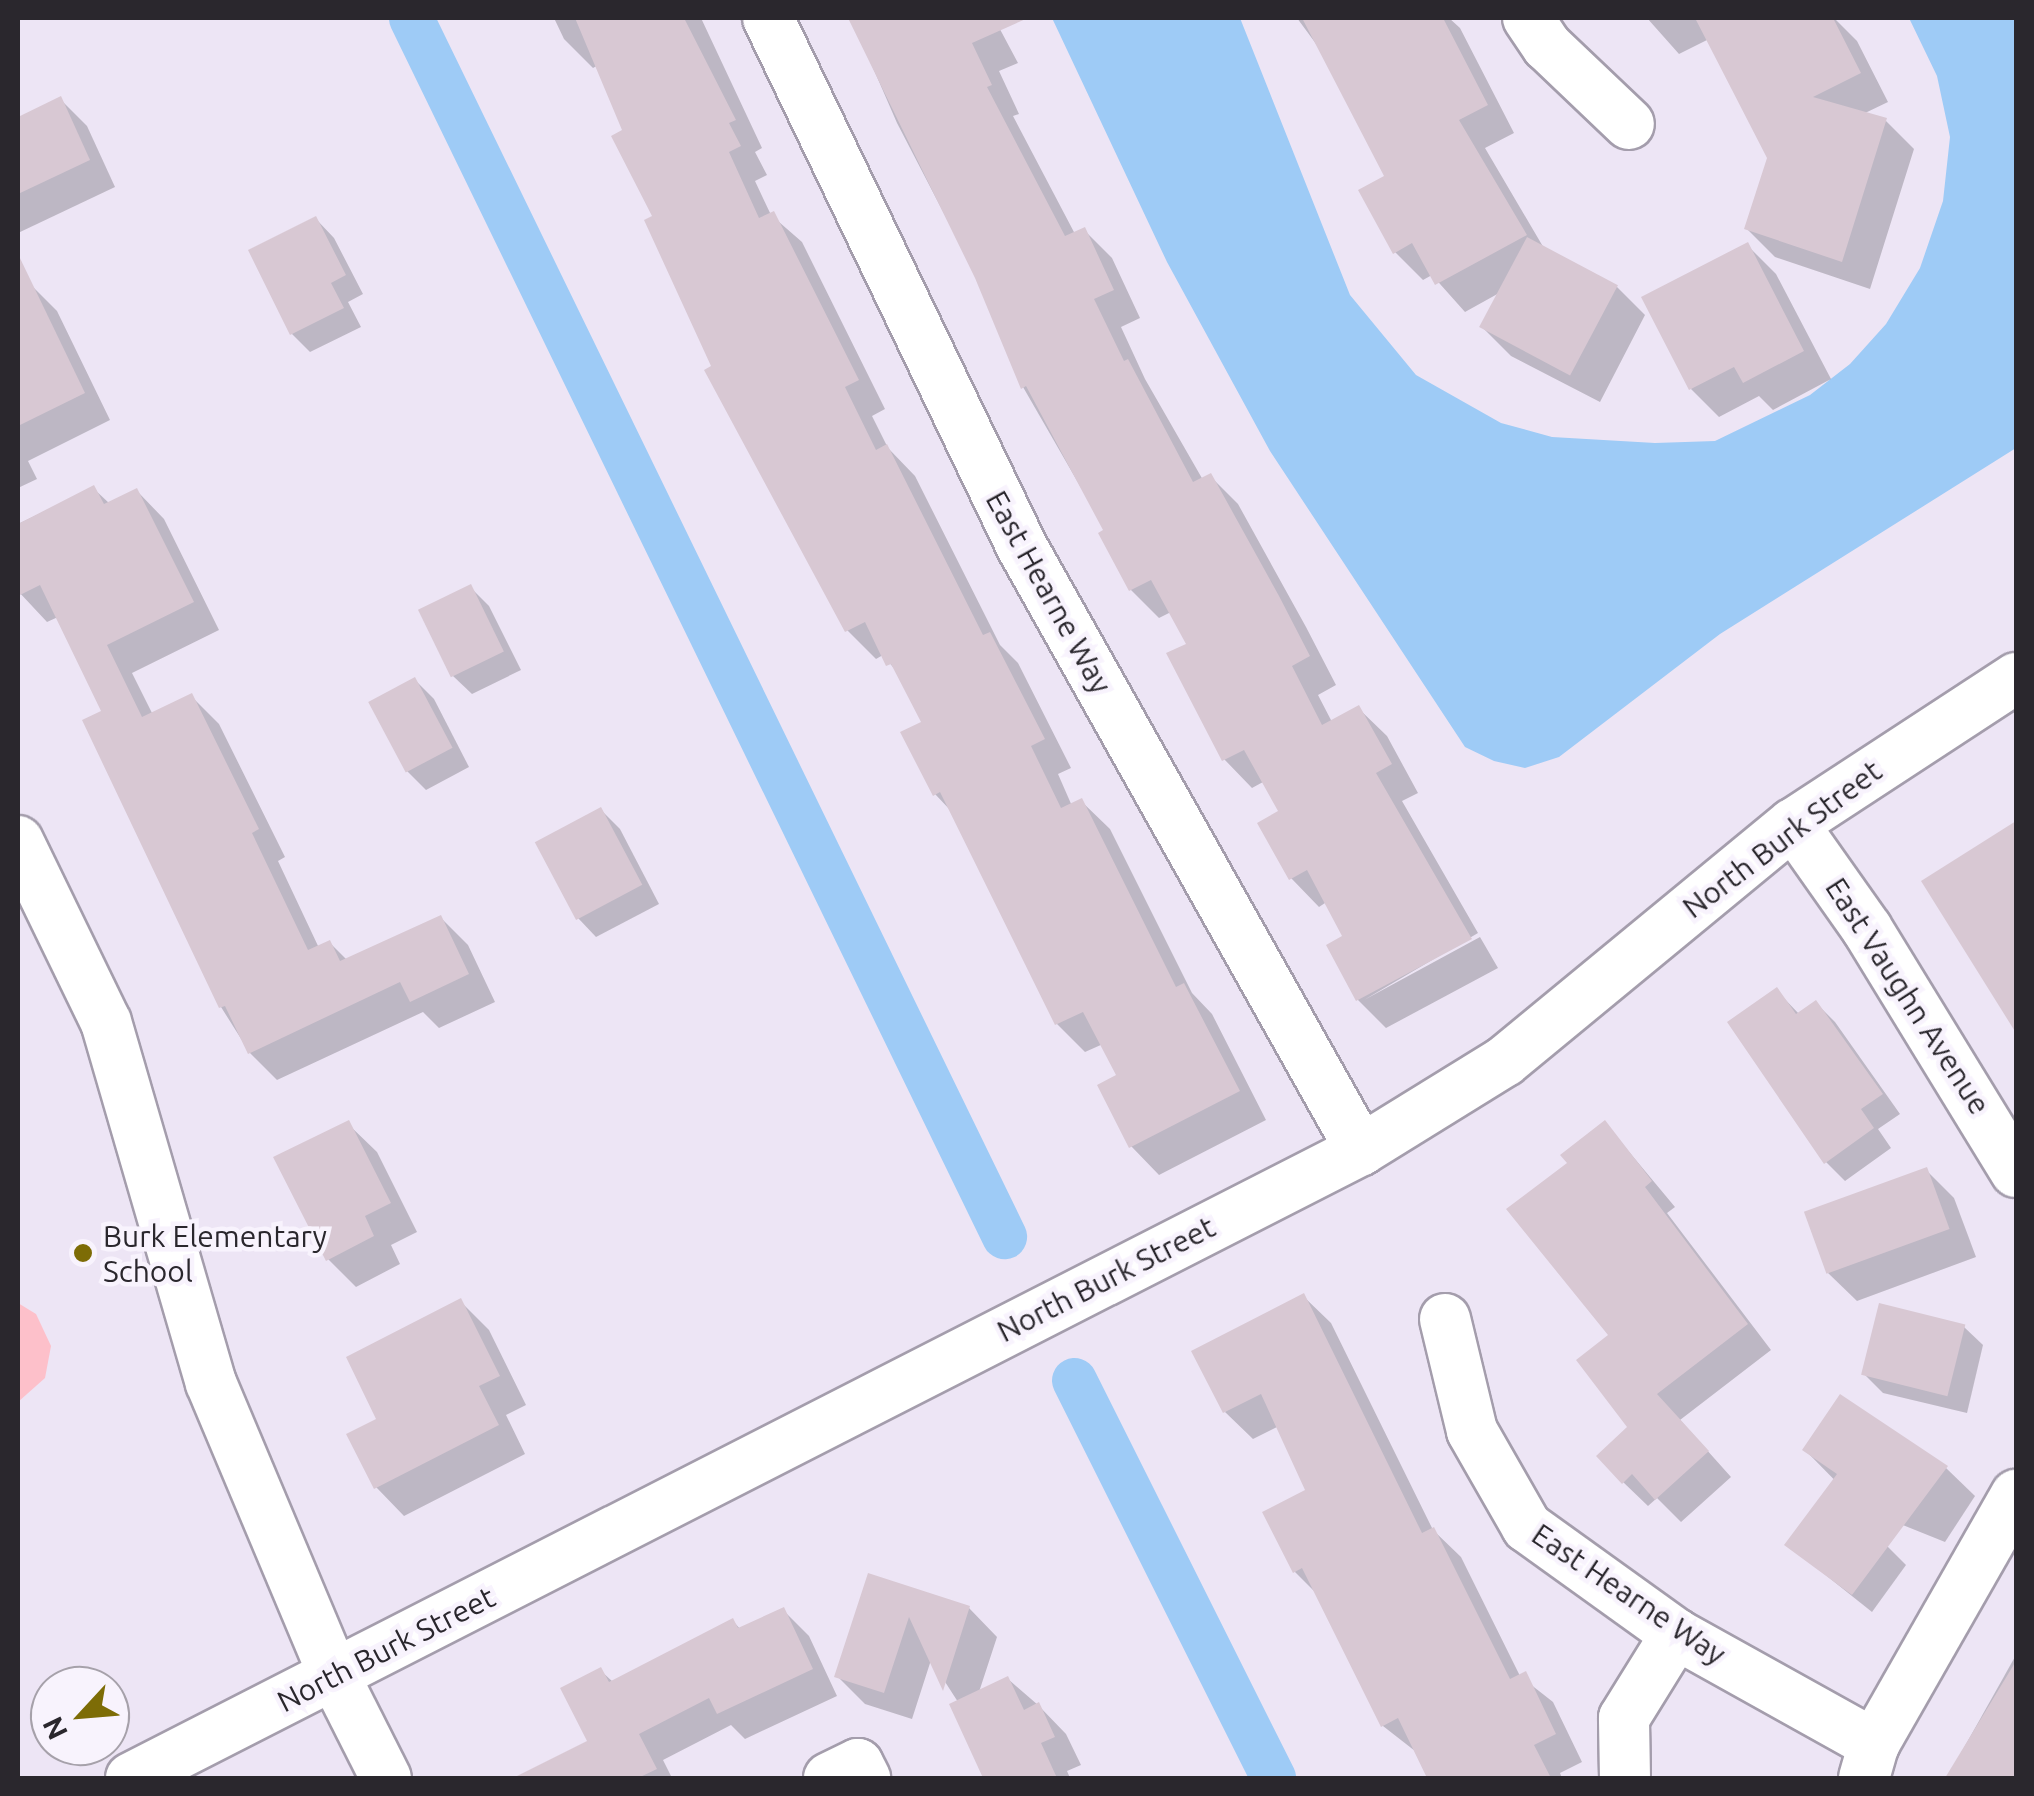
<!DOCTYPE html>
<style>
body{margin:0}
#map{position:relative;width:2034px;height:1796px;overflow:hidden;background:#ede5f5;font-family:Ubuntu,sans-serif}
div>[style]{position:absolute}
.green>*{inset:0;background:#fdc0ca}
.water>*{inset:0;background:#9ecbf6}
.shadow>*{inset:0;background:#0003}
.canal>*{height:45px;margin:-22.5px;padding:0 22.5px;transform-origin:22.5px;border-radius:22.5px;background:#9ecbf6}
.building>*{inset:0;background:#d8c8d3;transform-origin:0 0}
.roads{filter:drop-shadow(2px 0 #a49dac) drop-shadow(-2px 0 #a49dac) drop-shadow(0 2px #a49dac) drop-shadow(0 -2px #a49dac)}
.minor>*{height:50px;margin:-25px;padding:0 25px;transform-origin:25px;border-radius:25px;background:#fff}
.dots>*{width:28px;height:28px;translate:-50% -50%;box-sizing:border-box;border:5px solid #f8f3fd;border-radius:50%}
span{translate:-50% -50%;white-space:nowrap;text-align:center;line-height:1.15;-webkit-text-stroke:9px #f8f3fd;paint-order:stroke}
.street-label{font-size:30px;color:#2a272d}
.poi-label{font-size:30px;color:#2a272d}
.left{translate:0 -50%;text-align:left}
.frame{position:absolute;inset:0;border:20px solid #2a272d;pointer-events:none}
.north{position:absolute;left:30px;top:1666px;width:100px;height:100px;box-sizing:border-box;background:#f8f3fd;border:2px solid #a6a1aa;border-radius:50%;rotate:244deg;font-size:28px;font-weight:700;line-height:40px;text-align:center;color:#2a272d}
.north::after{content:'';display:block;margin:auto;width:35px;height:45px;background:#7d6c06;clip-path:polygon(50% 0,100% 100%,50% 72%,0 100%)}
</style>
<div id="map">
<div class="green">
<div style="clip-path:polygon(18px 1303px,36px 1314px,51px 1346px,45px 1378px,18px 1402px)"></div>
</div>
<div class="water">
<div style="clip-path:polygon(1052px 18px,1240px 18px,1350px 295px,1416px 375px,1501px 423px,1552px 437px,1655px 443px,1715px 441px,1810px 395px,1850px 364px,1886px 324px,1920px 268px,1943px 201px,1950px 137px,1937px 76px,1909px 18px,2016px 18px,2016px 448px,1720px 634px,1559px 757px,1525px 768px,1494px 761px,1465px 747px,1270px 451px,1167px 262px)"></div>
</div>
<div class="shadow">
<div style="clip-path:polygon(554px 18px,701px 18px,762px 148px,755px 152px,767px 175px,755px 181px,771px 215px,802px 242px,885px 409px,872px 416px,888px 448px,915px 476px,1000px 645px,1018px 663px,1071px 768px,1058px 774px,1072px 806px,1081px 801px,1110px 829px,1192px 993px,1212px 1014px,1266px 1120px,1159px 1175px,1131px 1146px,1120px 1076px,1103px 1044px,1085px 1052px,1057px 1024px,952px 812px,935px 794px,924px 723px,902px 678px,883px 655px,876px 659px,847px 630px,655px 217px,600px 64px,593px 68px,564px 39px)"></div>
<div style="clip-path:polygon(858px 18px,994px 18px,1018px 63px,999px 71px,1019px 114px,1013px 116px,1075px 234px,1084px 230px,1112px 258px,1140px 318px,1121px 327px,1145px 379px,1203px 480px,1210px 476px,1238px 504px,1306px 627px,1336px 685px,1318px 695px,1332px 722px,1358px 708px,1387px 736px,1418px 793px,1402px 801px,1478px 933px,1364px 1000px,1480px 937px,1498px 968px,1386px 1028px,1358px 1000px,1345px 937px,1325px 903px,1319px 907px,1291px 878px,1282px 812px,1263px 782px,1252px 788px,1224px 759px,1189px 645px,1171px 612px,1159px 618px,1131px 590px,1106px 531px,1023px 387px,977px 277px,897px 123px,854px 24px)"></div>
<div style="clip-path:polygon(1297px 18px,1449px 18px,1460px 28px,1514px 133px,1485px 148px,1545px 250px,1617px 287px,1645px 315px,1600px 402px,1511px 356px,1483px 328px,1501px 292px,1465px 312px,1432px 275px,1423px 280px,1395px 252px,1388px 177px,1325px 56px)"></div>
<div style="clip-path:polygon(1647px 18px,1834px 18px,1857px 41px,1888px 102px,1863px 114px,1886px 121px,1914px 149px,1870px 289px,1775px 257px,1747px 229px,1770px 158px,1709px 39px,1679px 54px)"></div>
<div style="clip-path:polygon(60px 99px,87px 126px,115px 187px,18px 233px,18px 120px)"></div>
<div style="clip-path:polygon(316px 219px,334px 238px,363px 294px,348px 302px,361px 327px,310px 352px,292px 334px)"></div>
<div style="clip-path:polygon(1747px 245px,1776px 274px,1831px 379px,1773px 410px,1759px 396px,1719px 417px,1691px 389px)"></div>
<div style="clip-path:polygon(30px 284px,57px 311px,110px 420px,28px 461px,37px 479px,18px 488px,18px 291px)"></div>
<div style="clip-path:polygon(93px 488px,110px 504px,137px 491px,164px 519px,219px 630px,132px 673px,153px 715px,191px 696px,219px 724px,285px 857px,278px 861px,319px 948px,330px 943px,347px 960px,441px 918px,468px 945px,495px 1002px,439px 1028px,423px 1012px,277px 1080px,250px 1053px,221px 1007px,105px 712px,58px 617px,47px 622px,18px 591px,18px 524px)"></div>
<div style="clip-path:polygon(470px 587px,489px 606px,521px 670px,472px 694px,453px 676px)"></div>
<div style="clip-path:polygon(415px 680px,434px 699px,469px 767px,426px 790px,407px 771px,371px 703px)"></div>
<div style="clip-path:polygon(601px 810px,620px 829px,659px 904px,596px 937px,578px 918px)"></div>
<div style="clip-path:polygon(2016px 824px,2016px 1030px,1925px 882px)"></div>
<div style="clip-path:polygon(1776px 990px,1800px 1015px,1816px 1003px,1835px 1022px,1900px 1114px,1878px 1129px,1891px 1148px,1845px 1181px,1826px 1162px)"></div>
<div style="clip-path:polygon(1605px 1123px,1675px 1207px,1667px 1213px,1771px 1350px,1680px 1420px,1731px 1477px,1681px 1522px,1657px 1498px,1648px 1506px,1623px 1482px,1631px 1428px,1570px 1164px)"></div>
<div style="clip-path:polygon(348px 1124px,377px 1152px,417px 1232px,391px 1245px,400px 1264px,356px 1287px,328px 1259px)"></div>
<div style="clip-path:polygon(1926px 1170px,1954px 1198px,1976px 1257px,1857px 1301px,1828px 1273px)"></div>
<div style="clip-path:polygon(1303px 1296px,1331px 1323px,1433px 1530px,1461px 1557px,1520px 1676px,1553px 1702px,1582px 1762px,1560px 1773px,1562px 1778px,1428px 1778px,1415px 1751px,1383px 1726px,1318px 1595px,1295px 1572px,1308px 1491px,1279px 1426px,1253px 1439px,1225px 1412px)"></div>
<div style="clip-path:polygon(461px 1302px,489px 1330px,526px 1405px,506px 1415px,525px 1454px,404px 1516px,376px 1487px,380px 1420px)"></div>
<div style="clip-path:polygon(1964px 1327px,1983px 1345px,1967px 1413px,1883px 1393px,1864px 1374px)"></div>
<div style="clip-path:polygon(1805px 1450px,1946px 1468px,1975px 1496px,1945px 1542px,1863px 1509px)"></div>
<div style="clip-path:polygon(1788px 1545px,1887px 1546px,1906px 1565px,1872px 1612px)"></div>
<div style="clip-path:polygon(869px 1576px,969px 1608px,997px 1637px,979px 1692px,1008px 1679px,1038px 1705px,1066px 1734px,1081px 1765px,1067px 1771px,1070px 1778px,986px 1778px,952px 1705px,958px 1702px,931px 1660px,912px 1719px,865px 1704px,837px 1676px)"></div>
<div style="clip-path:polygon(783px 1610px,809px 1636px,837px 1696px,745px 1739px,731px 1725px,663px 1760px,672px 1778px,518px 1778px,590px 1742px,600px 1670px,613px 1682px,733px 1621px,741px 1630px)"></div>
<div style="clip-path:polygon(2016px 1655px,2016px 1778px,1947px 1778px)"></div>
</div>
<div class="canal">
<div style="left:411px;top:18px;width:1355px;rotate:64.04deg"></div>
<div style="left:1074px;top:1380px;width:445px;rotate:63.4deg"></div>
</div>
<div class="building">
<div style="clip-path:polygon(575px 18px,684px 18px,736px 120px,729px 123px,741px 146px,729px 152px,759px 218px,774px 211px,859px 380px,845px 387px,876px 450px,887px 444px,983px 635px,990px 632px,1045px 739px,1031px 746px,1061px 808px,1082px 798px,1176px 987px,1184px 983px,1240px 1091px,1129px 1148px,1097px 1085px,1116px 1075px,1083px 1012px,1055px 1025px,940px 792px,933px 796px,900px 732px,921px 722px,891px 664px,886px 666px,865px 622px,845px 632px,704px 370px,711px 366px,644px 220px,652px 216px,611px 136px,622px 130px)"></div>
<div style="clip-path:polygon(848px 18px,1028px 18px,972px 43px,992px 85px,987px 87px,1065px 236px,1085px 227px,1114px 290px,1094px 299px,1124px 361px,1128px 359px,1193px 482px,1211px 473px,1279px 596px,1310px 656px,1292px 666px,1322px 725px,1359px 705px,1392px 764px,1376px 773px,1472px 939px,1356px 1001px,1326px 945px,1342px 936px,1307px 870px,1289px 880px,1257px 823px,1278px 811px,1244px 750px,1222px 761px,1166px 653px,1186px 644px,1151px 580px,1129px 591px,1098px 533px,1103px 530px,1026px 386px,1021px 389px,975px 278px)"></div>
<div style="clip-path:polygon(1302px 18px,1443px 18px,1488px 105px,1459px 120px,1527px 235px,1435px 285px,1412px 243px,1393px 254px,1358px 190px,1384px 176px)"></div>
<div style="clip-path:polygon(1695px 18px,1833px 18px,1861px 73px,1813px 97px,1887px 118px,1842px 262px,1744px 229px,1767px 158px)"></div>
<div style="clip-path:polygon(61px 96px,90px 160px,18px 194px,18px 117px)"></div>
<div style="clip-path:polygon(316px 216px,346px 275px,331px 283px,344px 308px,290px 335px,248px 250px)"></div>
<div style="left:1527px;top:237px;width:103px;height:102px;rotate:28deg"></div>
<div style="clip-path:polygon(1748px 242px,1804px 351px,1743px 383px,1734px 367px,1689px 390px,1641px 297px)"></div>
<div style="clip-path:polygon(18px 254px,85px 393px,18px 426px)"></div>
<div style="clip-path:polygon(94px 485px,104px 504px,137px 488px,194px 602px,107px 645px,142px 717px,192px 693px,259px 829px,252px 833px,308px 950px,330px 940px,340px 961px,441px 915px,469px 974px,410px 1002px,400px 982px,248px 1054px,225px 1006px,219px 1008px,82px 720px,101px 711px,40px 585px,18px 596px,18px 524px)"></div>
<div style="left:471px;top:584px;width:75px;height:59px;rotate:64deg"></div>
<div style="left:415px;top:677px;width:80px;height:53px;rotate:62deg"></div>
<div style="left:601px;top:807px;width:88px;height:75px;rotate:62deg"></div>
<div style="clip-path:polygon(2016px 821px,2016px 1033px,1921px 881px)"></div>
<div style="clip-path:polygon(1777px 987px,1796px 1014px,1816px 1000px,1883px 1094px,1861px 1109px,1874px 1128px,1824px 1164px,1727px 1022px)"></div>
<div style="clip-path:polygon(349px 1120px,391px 1203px,365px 1216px,374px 1236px,326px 1261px,273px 1157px)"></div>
<div style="clip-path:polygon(1605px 1120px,1652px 1181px,1645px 1187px,1748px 1324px,1657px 1394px,1709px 1451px,1655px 1500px,1632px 1474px,1622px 1484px,1596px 1456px,1627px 1427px,1576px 1360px,1608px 1335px,1506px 1209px,1567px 1163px,1560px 1155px)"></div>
<div style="left:1927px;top:1167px;width:66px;height:131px;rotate:70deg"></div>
<div style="clip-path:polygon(1304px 1293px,1422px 1533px,1434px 1527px,1510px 1679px,1526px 1671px,1556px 1734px,1534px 1745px,1551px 1778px,1427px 1778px,1398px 1718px,1381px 1727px,1302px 1568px,1293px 1573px,1262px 1512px,1305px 1490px,1261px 1394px,1223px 1413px,1191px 1351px)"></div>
<div style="clip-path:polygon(461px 1298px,500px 1376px,479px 1386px,499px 1425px,374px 1489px,346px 1434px,376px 1419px,346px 1357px)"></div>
<div style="left:1879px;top:1303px;width:89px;height:74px;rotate:14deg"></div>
<div style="clip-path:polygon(1840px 1394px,1948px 1466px,1852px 1595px,1784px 1545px,1837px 1474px,1802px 1450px)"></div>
<div style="clip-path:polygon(868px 1573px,970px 1606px,943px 1691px,909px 1617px,884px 1693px,834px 1677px)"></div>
<div style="clip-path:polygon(784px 1607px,813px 1669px,717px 1714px,709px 1698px,639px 1734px,657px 1769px,638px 1778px,513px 1778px,587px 1741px,560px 1688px,601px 1667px,609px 1682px,733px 1618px,738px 1628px)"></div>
<div style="clip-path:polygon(2016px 1661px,2016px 1778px,1945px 1778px)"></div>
<div style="clip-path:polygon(1008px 1676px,1024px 1710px,1039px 1702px,1055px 1737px,1041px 1743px,1057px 1778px,983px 1778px,949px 1704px)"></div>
</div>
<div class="roads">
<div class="minor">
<div style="left:768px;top:18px;width:587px;rotate:64.35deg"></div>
<div style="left:1022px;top:547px;width:692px;rotate:60.66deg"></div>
<div style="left:1528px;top:18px;width:34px;rotate:56deg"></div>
<div style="left:1547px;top:46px;width:113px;rotate:43.6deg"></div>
<div style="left:1793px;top:824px;width:128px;rotate:54.8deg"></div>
<div style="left:1867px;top:929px;width:285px;rotate:58.5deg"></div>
<div style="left:18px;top:841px;width:201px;rotate:64.1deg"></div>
<div style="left:106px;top:1022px;width:376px;rotate:73.8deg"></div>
<div style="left:211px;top:1383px;width:317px;rotate:67.2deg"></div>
<div style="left:334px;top:1675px;width:115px;rotate:63.2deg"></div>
<div style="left:1445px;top:1319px;width:115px;rotate:76.4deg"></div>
<div style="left:1472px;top:1431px;width:111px;rotate:60.2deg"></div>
<div style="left:1527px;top:1527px;width:183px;rotate:35.7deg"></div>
<div style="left:1676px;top:1634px;width:227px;rotate:29.1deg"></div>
<div style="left:131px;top:1778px;width:1381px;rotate:-27.05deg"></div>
<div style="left:1361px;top:1150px;width:169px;rotate:-31.7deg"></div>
<div style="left:1505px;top:1061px;width:373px;rotate:-39.5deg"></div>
<div style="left:1793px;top:824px;width:267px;rotate:-33.2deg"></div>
<div style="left:829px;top:1778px;width:32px;rotate:-26deg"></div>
<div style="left:858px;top:1764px;width:16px;rotate:63deg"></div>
<div style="left:1625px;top:1778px;width:60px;rotate:-91deg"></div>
<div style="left:1624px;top:1718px;width:99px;rotate:-58.2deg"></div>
<div style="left:1864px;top:1778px;width:35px;rotate:-74deg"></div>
<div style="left:1874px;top:1744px;width:287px;rotate:-60.3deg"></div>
</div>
</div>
<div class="dots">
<div style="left:83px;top:1253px;background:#7d6c06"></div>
</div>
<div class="street-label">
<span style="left:1049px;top:592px;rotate:61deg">East Hearne Way</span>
<span style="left:1782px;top:839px;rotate:-37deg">North Burk Street</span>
<span style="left:1908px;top:996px;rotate:57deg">East Vaughn Avenue</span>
<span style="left:1106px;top:1279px;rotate:-27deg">North Burk Street</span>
<span style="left:1629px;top:1594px;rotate:34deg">East Hearne Way</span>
<span style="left:386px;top:1649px;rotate:-27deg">North Burk Street</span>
</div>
<div class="poi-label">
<span class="left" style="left:103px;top:1253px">Burk Elementary<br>School</span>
</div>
<div class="frame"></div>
<div class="north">N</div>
</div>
